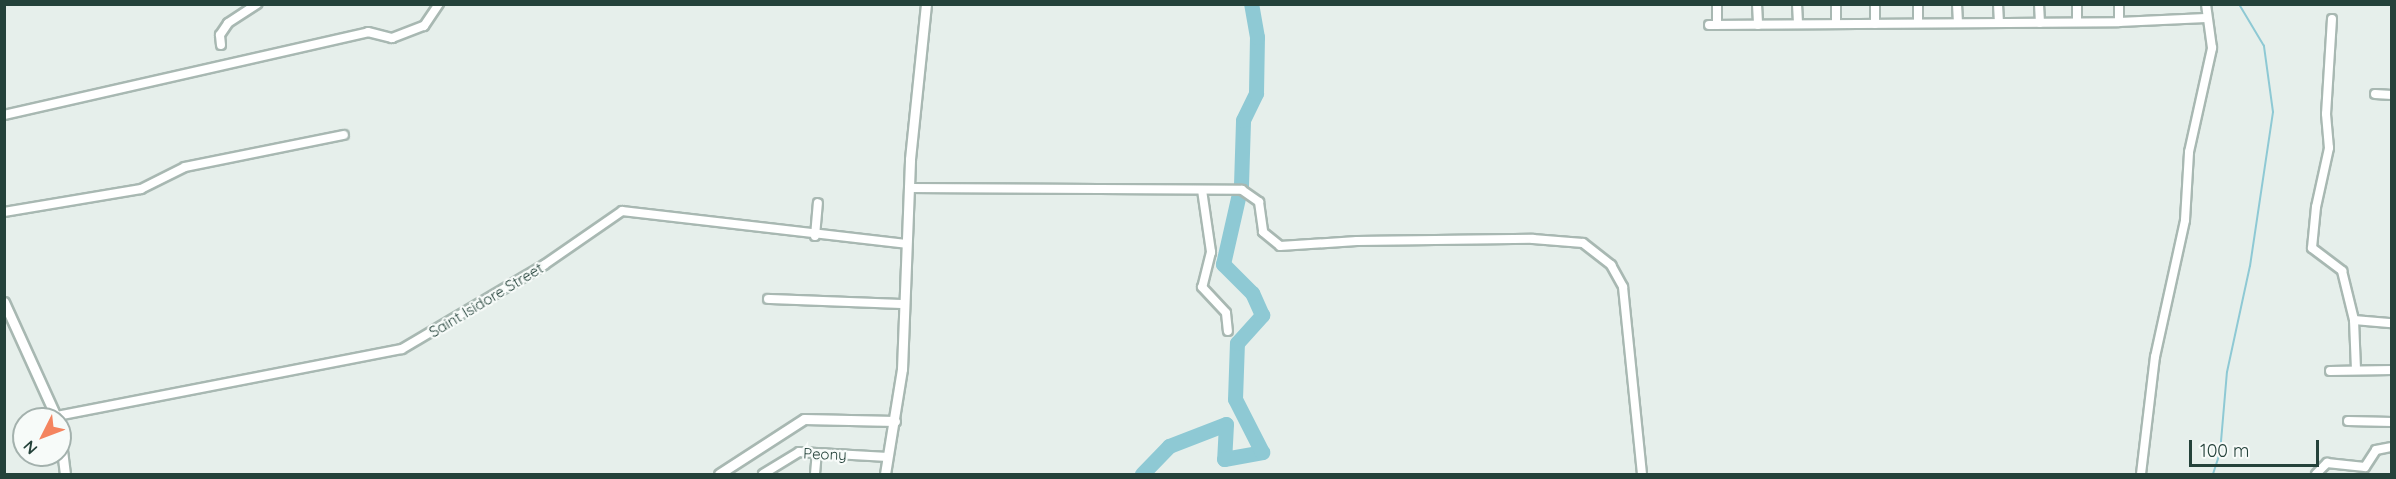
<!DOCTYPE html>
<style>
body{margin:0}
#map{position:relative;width:2396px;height:479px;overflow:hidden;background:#e6efeb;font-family:Quicksand,sans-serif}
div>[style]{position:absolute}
.stream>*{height:2px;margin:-1px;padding:0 1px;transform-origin:1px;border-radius:1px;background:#8ec9d4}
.river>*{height:15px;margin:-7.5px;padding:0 7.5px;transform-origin:7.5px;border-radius:7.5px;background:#8ec9d4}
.roads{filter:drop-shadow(2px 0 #a8b8b2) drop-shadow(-2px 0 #a8b8b2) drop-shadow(0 2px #a8b8b2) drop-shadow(0 -2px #a8b8b2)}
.minor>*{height:8px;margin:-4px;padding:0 4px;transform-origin:4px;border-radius:4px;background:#fff}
.tertiary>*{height:9px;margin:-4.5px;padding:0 4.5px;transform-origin:4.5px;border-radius:4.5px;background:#fff}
span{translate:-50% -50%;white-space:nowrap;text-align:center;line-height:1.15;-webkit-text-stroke:4.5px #f7fbf9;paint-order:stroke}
.street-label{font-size:15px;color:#24423a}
.frame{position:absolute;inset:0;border:6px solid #24423a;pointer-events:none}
.north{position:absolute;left:12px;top:407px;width:60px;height:60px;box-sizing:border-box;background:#f7fbf9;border:2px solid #a3b1ad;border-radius:50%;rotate:228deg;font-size:16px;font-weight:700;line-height:24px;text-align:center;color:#24423a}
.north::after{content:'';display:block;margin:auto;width:21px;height:27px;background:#f4845f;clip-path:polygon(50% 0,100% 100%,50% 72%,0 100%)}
.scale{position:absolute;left:2189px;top:440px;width:130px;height:27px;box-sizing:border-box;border:3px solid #24423a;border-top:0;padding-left:8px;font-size:18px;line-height:21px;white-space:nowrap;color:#24423a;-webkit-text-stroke:4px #f7fbf9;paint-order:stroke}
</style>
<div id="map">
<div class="stream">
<div style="left:2213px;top:474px;width:22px;rotate:-72deg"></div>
<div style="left:2220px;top:453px;width:81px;rotate:-85.1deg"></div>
<div style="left:2227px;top:372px;width:108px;rotate:-77.8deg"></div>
<div style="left:2250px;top:266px;width:156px;rotate:-81.5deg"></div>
<div style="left:2273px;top:112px;width:67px;rotate:-97.8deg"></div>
<div style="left:2264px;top:46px;width:49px;rotate:-120.8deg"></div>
</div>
<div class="river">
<div style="left:1142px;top:474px;width:39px;rotate:-46deg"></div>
<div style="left:1169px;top:446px;width:61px;rotate:-21.1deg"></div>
<div style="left:1226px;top:424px;width:35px;rotate:93deg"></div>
<div style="left:1224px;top:459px;width:39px;rotate:-10deg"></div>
<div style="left:1262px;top:452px;width:59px;rotate:-117deg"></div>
<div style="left:1235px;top:399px;width:56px;rotate:-88deg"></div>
<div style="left:1237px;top:343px;width:38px;rotate:-48deg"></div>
<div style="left:1262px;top:315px;width:24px;rotate:-114deg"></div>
<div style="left:1252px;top:293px;width:41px;rotate:-135deg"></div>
<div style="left:1223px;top:264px;width:81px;rotate:-77.2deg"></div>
<div style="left:1241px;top:185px;width:65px;rotate:-88.2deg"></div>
<div style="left:1243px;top:120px;width:30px;rotate:-64deg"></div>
<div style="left:1256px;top:93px;width:56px;rotate:-89deg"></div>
<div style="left:1257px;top:37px;width:34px;rotate:-100deg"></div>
</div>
<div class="roads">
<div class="minor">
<div style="left:1717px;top:4px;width:21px;rotate:90deg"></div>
<div style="left:1757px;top:4px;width:21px;rotate:87deg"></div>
<div style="left:1797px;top:4px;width:20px;rotate:87deg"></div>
<div style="left:1836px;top:4px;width:20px;rotate:90deg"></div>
<div style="left:1875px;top:4px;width:20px;rotate:90deg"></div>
<div style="left:1918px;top:4px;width:19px;rotate:90deg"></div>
<div style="left:1957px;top:4px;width:19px;rotate:87deg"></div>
<div style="left:1998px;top:4px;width:19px;rotate:87deg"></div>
<div style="left:2039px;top:4px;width:19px;rotate:87deg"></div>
<div style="left:2077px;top:4px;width:18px;rotate:90deg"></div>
<div style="left:2119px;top:4px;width:18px;rotate:90deg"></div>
<div style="left:2332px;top:19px;width:95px;rotate:93.6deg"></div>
<div style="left:2326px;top:114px;width:34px;rotate:85deg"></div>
<div style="left:2329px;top:148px;width:60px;rotate:102.4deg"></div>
<div style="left:2316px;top:207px;width:41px;rotate:95.6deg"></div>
<div style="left:2312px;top:248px;width:38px;rotate:37deg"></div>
<div style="left:2342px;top:271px;width:50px;rotate:76.2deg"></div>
<div style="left:2354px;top:320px;width:38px;rotate:5deg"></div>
<div style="left:1709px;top:25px;width:410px;rotate:-0.4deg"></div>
<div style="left:2119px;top:22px;width:87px;rotate:-2.6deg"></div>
<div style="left:221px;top:45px;width:10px;rotate:-96deg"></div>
<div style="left:220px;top:35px;width:14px;rotate:-56deg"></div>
<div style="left:228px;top:23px;width:35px;rotate:-33deg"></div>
<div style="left:2375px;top:94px;width:17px;rotate:3deg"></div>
<div style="left:4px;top:115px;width:373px;rotate:-12.8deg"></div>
<div style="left:368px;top:32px;width:25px;rotate:14deg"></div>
<div style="left:392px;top:38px;width:34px;rotate:-21deg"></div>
<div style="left:424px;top:26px;width:27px;rotate:-56deg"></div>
<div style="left:909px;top:188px;width:333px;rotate:0.3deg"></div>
<div style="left:1242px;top:190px;width:21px;rotate:35deg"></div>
<div style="left:1259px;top:202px;width:30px;rotate:82deg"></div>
<div style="left:1263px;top:232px;width:22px;rotate:39deg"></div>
<div style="left:1280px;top:246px;width:77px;rotate:-3.7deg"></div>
<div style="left:1357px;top:241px;width:176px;rotate:-0.7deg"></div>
<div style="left:1533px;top:239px;width:50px;rotate:4.6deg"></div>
<div style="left:1583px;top:243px;width:36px;rotate:38deg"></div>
<div style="left:1611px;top:265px;width:25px;rotate:61deg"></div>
<div style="left:1623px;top:287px;width:188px;rotate:84.2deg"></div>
<div style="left:1202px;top:190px;width:63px;rotate:81.7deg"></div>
<div style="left:1211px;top:252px;width:36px;rotate:104deg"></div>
<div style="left:1202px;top:287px;width:35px;rotate:47deg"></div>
<div style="left:1226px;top:313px;width:18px;rotate:84deg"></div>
<div style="left:4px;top:212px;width:139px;rotate:-9.5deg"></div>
<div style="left:141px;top:189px;width:49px;rotate:-26.6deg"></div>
<div style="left:185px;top:167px;width:162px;rotate:-11.4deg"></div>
<div style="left:815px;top:236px;width:33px;rotate:-85deg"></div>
<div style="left:768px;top:299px;width:136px;rotate:2.1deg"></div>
<div style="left:2354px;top:320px;width:50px;rotate:87.7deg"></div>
<div style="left:2330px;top:371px;width:62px;rotate:-0.9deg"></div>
<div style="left:57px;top:416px;width:351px;rotate:-11deg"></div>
<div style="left:402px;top:349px;width:165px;rotate:-30.6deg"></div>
<div style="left:544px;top:265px;width:95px;rotate:-34.7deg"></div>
<div style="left:622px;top:211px;width:286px;rotate:6.6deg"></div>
<div style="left:2348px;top:421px;width:44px;rotate:1.3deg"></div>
<div style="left:763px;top:474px;width:42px;rotate:-31.4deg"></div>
<div style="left:799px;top:452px;width:89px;rotate:3.2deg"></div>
<div style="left:815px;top:474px;width:21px;rotate:-85deg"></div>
<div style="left:2141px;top:474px;width:118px;rotate:-83.2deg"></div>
<div style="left:2155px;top:357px;width:140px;rotate:-77.6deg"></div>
<div style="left:2185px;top:220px;width:68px;rotate:-86.6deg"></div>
<div style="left:2189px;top:152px;width:107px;rotate:-77.5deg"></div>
<div style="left:2212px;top:48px;width:44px;rotate:-97.8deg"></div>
<div style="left:2316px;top:474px;width:16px;rotate:-45deg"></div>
<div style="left:2327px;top:463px;width:38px;rotate:6deg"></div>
<div style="left:2365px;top:467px;width:20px;rotate:-57deg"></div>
<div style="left:2376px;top:450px;width:16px;rotate:-11deg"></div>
</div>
<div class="tertiary">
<div style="left:4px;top:302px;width:128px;rotate:65.6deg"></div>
<div style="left:60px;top:434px;width:40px;rotate:82.9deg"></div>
<div style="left:719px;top:474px;width:101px;rotate:-32.9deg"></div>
<div style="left:804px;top:419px;width:91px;rotate:1.3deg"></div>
<div style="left:885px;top:474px;width:106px;rotate:-80.8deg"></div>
<div style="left:902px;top:369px;width:210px;rotate:-87.8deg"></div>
<div style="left:910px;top:159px;width:156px;rotate:-84.1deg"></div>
</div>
</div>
<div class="street-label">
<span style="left:486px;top:300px;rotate:-31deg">Saint Isidore Street</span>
<span style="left:825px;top:454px;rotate:2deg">Peony</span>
</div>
<div class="frame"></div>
<div class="north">N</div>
<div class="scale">100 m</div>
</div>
